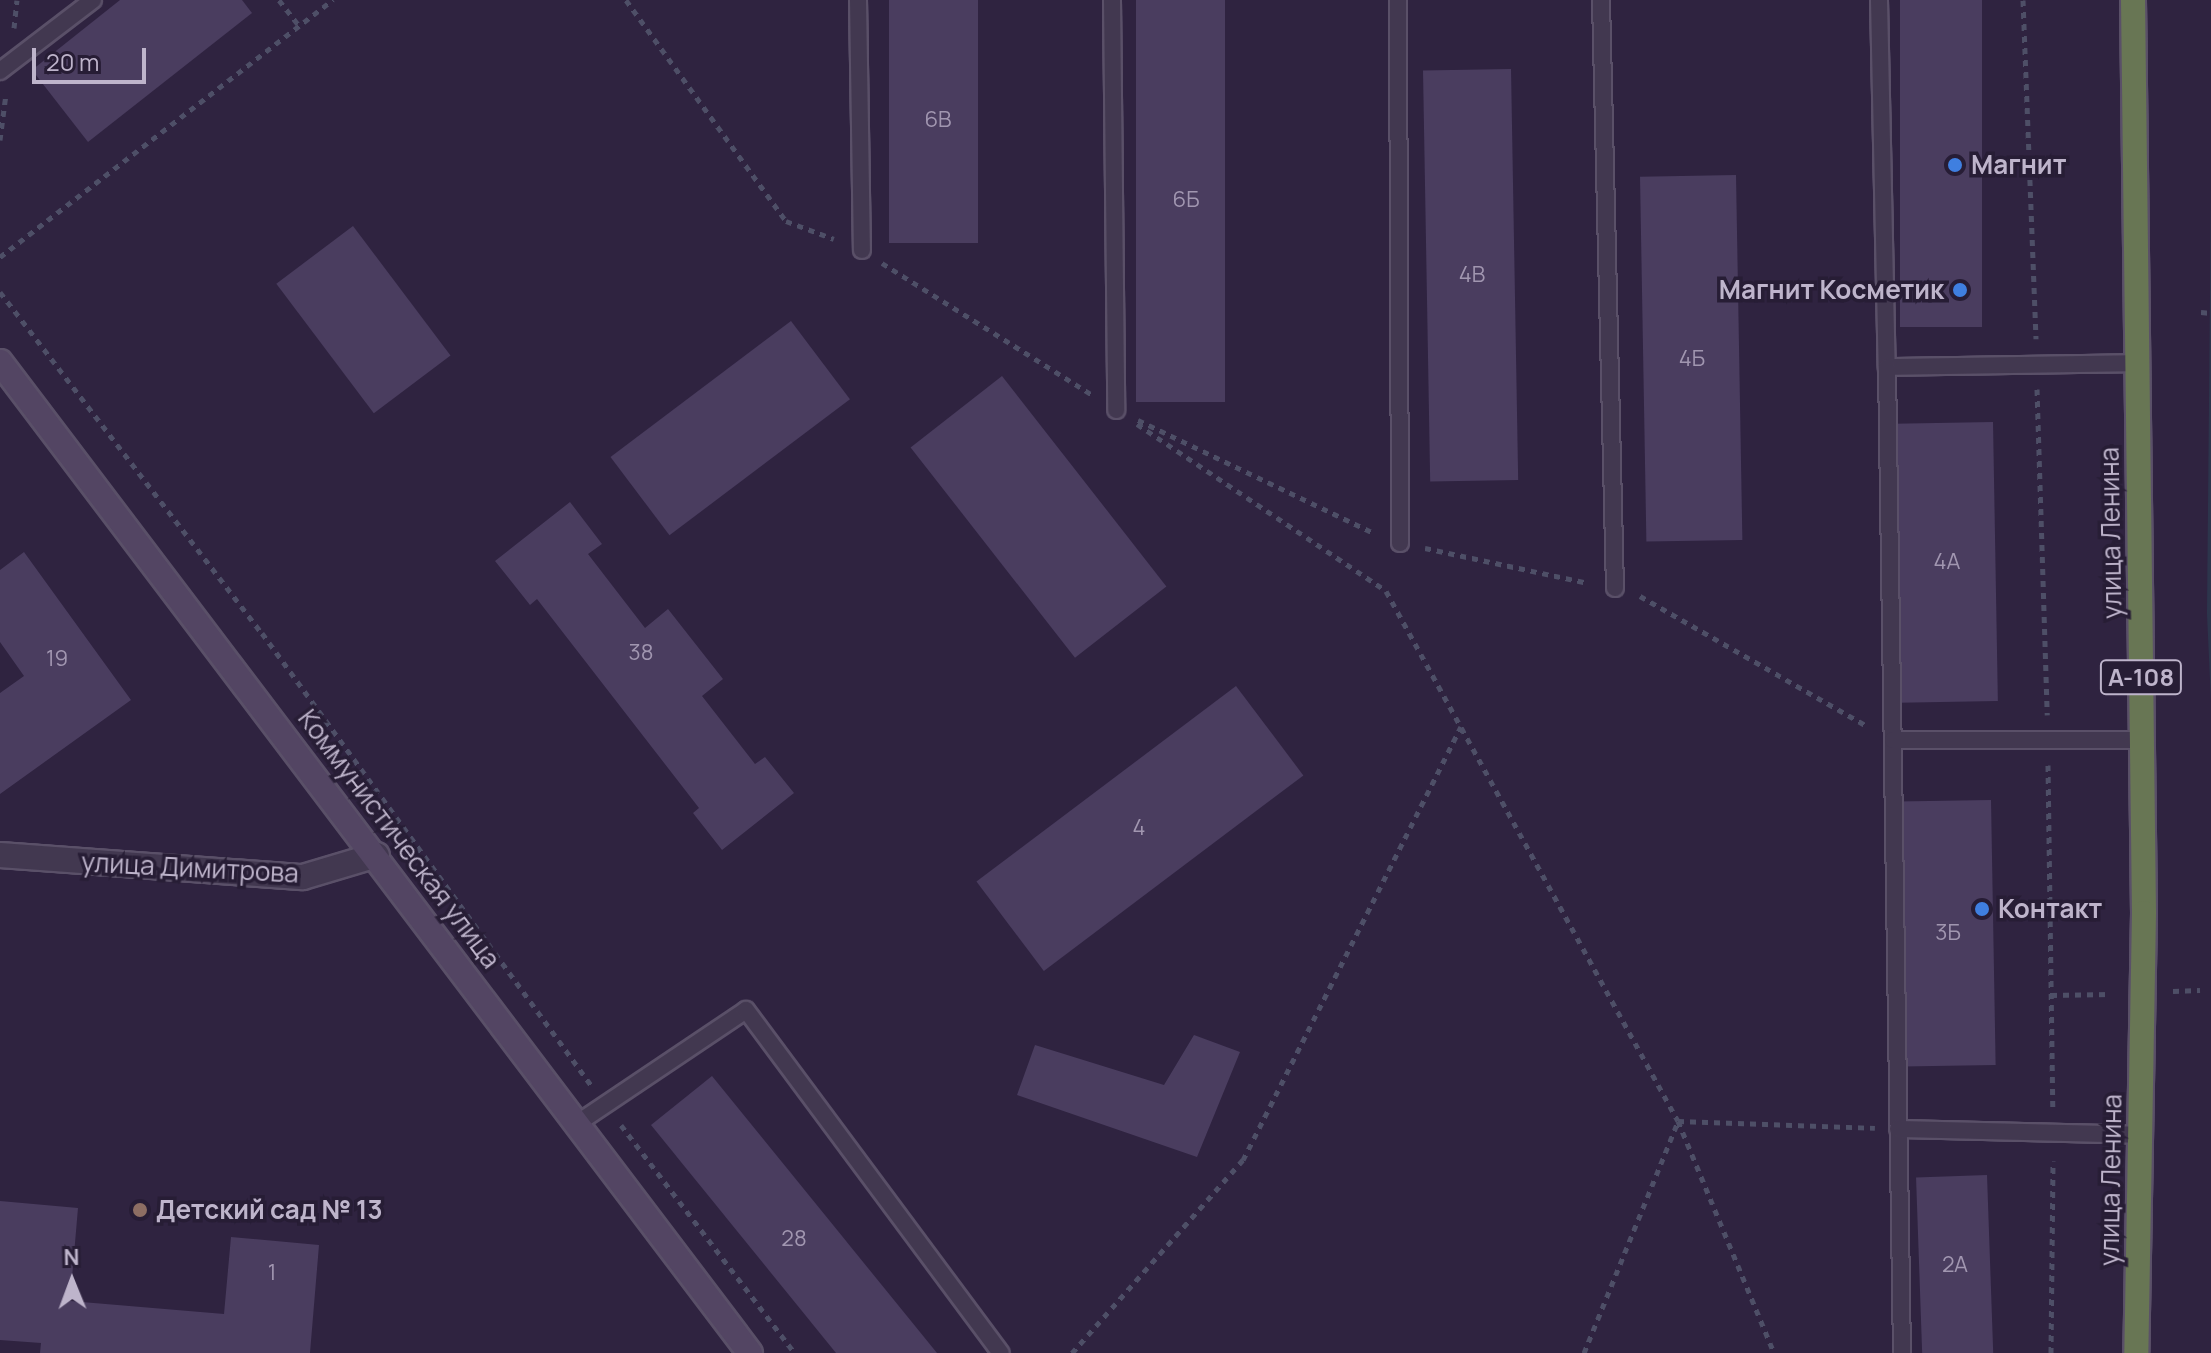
<!DOCTYPE html>
<meta charset="utf-8">
<style>
body{margin:0}
#map{position:relative;width:2211px;height:1353px;overflow:hidden;background:#2f2340;font-family:Manrope,sans-serif}
div>[style]{position:absolute}
.green>*{inset:0;background:#2d354c}
.building>*{inset:0;background:#4a3d5f;transform-origin:0 0}
.path>*{height:5px;margin-top:-2.5px;transform-origin:0;background:repeating-linear-gradient(90deg,#4e4f67 0 6px,transparent 0 12px)}
.roads{filter:drop-shadow(2px 0 #5a5068) drop-shadow(-2px 0 #5a5068) drop-shadow(0 2px #5a5068) drop-shadow(0 -2px #5a5068)}
.lane>*{height:16px;margin:-8px;padding:0 8px;transform-origin:8px;border-radius:8px;background:#423850}
.street>*{height:24px;margin:-12px;padding:0 12px;transform-origin:12px;border-radius:12px;background:#423850}
.secondary>*{height:24px;margin:-12px;padding:0 12px;transform-origin:12px;border-radius:12px;background:#534563}
.highway>*{height:24px;margin:-12px;padding:0 12px;transform-origin:12px;border-radius:12px;background:#687654}
.dots>*{width:22px;height:22px;translate:-50% -50%;box-sizing:border-box;border:4px solid #271d35;border-radius:50%}
span{translate:-50% -50%;white-space:nowrap;text-align:center;line-height:1.15;-webkit-text-stroke:7px #271d35;paint-order:stroke}
.number-label{font-size:22px;color:#a196b0}
.number-label span{-webkit-text-stroke-width:0}
.shield-label span{padding:2px 6px;background:#271d35;border:2px solid;border-radius:6px;-webkit-text-stroke-width:0}
.shield-label{font-size:24px;color:#beb4cb;font-weight:700}
.poi-label{font-size:26px;color:#beb4cb;font-weight:700}
.left{translate:0 -50%;text-align:left}
.right{translate:-100% -50%;text-align:right}
.street-label{font-size:26px;color:#beb4cb}
.north{position:absolute;left:32px;top:1241px;width:80px;height:80px;-webkit-text-stroke:6px #271d35;paint-order:stroke;rotate:359deg;font-size:22px;font-weight:700;line-height:32px;text-align:center;color:#beb4cb}
.north::after{content:'';display:block;margin:auto;width:28px;height:36px;background:#beb4cb;clip-path:polygon(50% 0,100% 100%,50% 72%,0 100%)}
.scale{position:absolute;left:32px;top:48px;width:114px;height:36px;box-sizing:border-box;border:4px solid #beb4cb;border-top:0;padding-left:10px;font-size:24px;line-height:28px;white-space:nowrap;color:#beb4cb;-webkit-text-stroke:6px #271d35;paint-order:stroke}
</style>
<div id="map">
<div class="green">
<div style="clip-path:polygon(2211px 187px,2211px 702px,2207px 614px)"></div>
</div>
<div class="building">
<div style="clip-path:polygon(120px 0,242px 0,252px 13px,88px 142px,32px 70px)"></div>
<div style="left:889px;top:0;width:89px;height:243px"></div>
<div style="left:1136px;top:0;width:89px;height:402px"></div>
<div style="left:1900px;top:0;width:82px;height:327px"></div>
<div style="left:1511px;top:69px;width:411px;height:88px;rotate:89deg"></div>
<div style="left:1736px;top:175px;width:365px;height:96px;rotate:89deg"></div>
<div style="left:353px;top:226px;width:162px;height:96px;rotate:53deg"></div>
<div style="left:791px;top:321px;width:98px;height:226px;rotate:53deg"></div>
<div style="left:1002px;top:376px;width:267px;height:116px;rotate:52deg"></div>
<div style="left:1993px;top:422px;width:279px;height:99px;rotate:89deg"></div>
<div style="clip-path:polygon(570px 502px,602px 544px,588px 554px,645px 628px,668px 609px,723px 679px,702px 696px,755px 764px,765px 757px,794px 793px,722px 850px,693px 813px,699px 808px,537px 599px,530px 605px,495px 561px)"></div>
<div style="clip-path:polygon(24px 552px,131px 700px,0 794px,0 693px,24px 676px,0 642px,0 570px)"></div>
<div style="left:1236px;top:686px;width:112px;height:325px;rotate:53deg"></div>
<div style="left:1991px;top:800px;width:265px;height:93px;rotate:89deg"></div>
<div style="clip-path:polygon(1194px 1035px,1240px 1052px,1197px 1157px,1017px 1095px,1035px 1045px,1164px 1085px)"></div>
<div style="clip-path:polygon(712px 1076px,937px 1353px,836px 1353px,651px 1125px)"></div>
<div style="left:1987px;top:1175px;width:178px;height:71px;rotate:88deg"></div>
<div style="clip-path:polygon(0 1201px,78px 1208px,70px 1301px,224px 1314px,231px 1237px,319px 1245px,310px 1353px,40px 1353px,41px 1343px,0 1340px)"></div>
</div>
<div class="path">
<div style="left:279px;top:0;width:33px;rotate:52deg"></div>
<div style="left:626px;top:0;width:273px;rotate:54.1deg"></div>
<div style="left:786px;top:221px;width:51px;rotate:20.6deg"></div>
<div style="left:2023px;top:0;width:339px;rotate:87.8deg"></div>
<div style="left:14px;top:28px;width:28px;rotate:-84deg"></div>
<div style="left:0;top:140px;width:46px;rotate:-82.6deg"></div>
<div style="left:0;top:257px;width:421px;rotate:-37.7deg"></div>
<div style="left:882px;top:263px;width:247px;rotate:32.1deg"></div>
<div style="left:0;top:292px;width:430px;rotate:52.5deg"></div>
<div style="left:262px;top:633px;width:559px;rotate:53.95deg"></div>
<div style="left:2201px;top:312px;width:10px;rotate:6deg"></div>
<div style="left:2037px;top:389px;width:326px;rotate:88.2deg"></div>
<div style="left:1138px;top:420px;width:262px;rotate:25.6deg"></div>
<div style="left:1137px;top:424px;width:300px;rotate:33.8deg"></div>
<div style="left:1386px;top:591px;width:605px;rotate:61.15deg"></div>
<div style="left:1678px;top:1121px;width:251px;rotate:67.5deg"></div>
<div style="left:1425px;top:548px;width:167px;rotate:12.1deg"></div>
<div style="left:1640px;top:596px;width:262px;rotate:29.8deg"></div>
<div style="left:2048px;top:765px;width:342px;rotate:89.2deg"></div>
<div style="left:2173px;top:991px;width:27px;rotate:-2deg"></div>
<div style="left:2051px;top:995px;width:60px;rotate:-1deg"></div>
<div style="left:621px;top:1125px;width:287px;rotate:52.7deg"></div>
<div style="left:1072px;top:1353px;width:258px;rotate:-48.5deg"></div>
<div style="left:1243px;top:1160px;width:485px;rotate:-63.3deg"></div>
<div style="left:1584px;top:1353px;width:250px;rotate:-67.9deg"></div>
<div style="left:1678px;top:1121px;width:197px;rotate:2deg"></div>
<div style="left:2051px;top:1353px;width:192px;rotate:-89.4deg"></div>
</div>
<div class="roads">
<div class="lane">
<div style="left:858px;top:0;width:250px;rotate:89.1deg"></div>
<div style="left:1112px;top:0;width:410px;rotate:89.4deg"></div>
<div style="left:1398px;top:0;width:543px;rotate:89.79deg"></div>
<div style="left:1601px;top:0;width:588px;rotate:88.64deg"></div>
<div style="left:1879px;top:0;width:367px;rotate:88.8deg"></div>
<div style="left:1887px;top:367px;width:250px;rotate:-0.9deg"></div>
<div style="left:0;top:71px;width:117px;rotate:-37.4deg"></div>
<div style="left:1887px;top:367px;width:986px;rotate:89.13deg"></div>
<div style="left:1893px;top:740px;width:249px"></div>
<div style="left:578px;top:1123px;width:202px;rotate:-33.9deg"></div>
<div style="left:746px;top:1010px;width:427px;rotate:53.4deg"></div>
<div style="left:1898px;top:1129px;width:242px;rotate:1.4deg"></div>
</div>
<div class="street">
<div style="left:0;top:855px;width:304px;rotate:4.2deg"></div>
<div style="left:303px;top:877px;width:77px;rotate:-16.6deg"></div>
</div>
<div class="secondary">
<div style="left:0;top:362px;width:1243px;rotate:52.88deg"></div>
</div>
<div class="highway">
<div style="left:2133px;top:0;width:913px;rotate:89.31deg"></div>
<div style="left:2144px;top:913px;width:440px;rotate:91deg"></div>
</div>
</div>
<div class="dots">
<div style="left:1955px;top:165px;background:#3f7fe0"></div>
<div style="left:1960px;top:290px;background:#3f7fe0"></div>
<div style="left:1982px;top:909px;background:#3f7fe0"></div>
<div style="left:140px;top:1210px;background:#8d6e63"></div>
</div>
<div class="number-label">
<span style="left:938px;top:120px">6В</span>
<span style="left:1186px;top:200px">6Б</span>
<span style="left:1472px;top:275px">4В</span>
<span style="left:1692px;top:359px">4Б</span>
<span style="left:1947px;top:562px">4А</span>
<span style="left:641px;top:653px">38</span>
<span style="left:57px;top:659px">19</span>
<span style="left:1139px;top:828px">4</span>
<span style="left:1948px;top:933px">3Б</span>
<span style="left:794px;top:1239px">28</span>
<span style="left:1955px;top:1265px">2А</span>
<span style="left:272px;top:1273px">1</span>
</div>
<div class="shield-label">
<span style="left:2141px;top:677px">А-108</span>
</div>
<div class="poi-label">
<span class="left" style="left:1971px;top:165px">Магнит</span>
<span class="right" style="left:1944px;top:290px">Магнит Косметик</span>
<span class="left" style="left:1998px;top:909px">Контакт</span>
<span class="left" style="left:156px;top:1210px">Детский сад № 13</span>
</div>
<div class="street-label">
<span style="left:2111px;top:533px;rotate:-91deg">улица Ленина</span>
<span style="left:399px;top:839px;rotate:53deg">Коммунистическая улица</span>
<span style="left:190px;top:868px;rotate:3deg">улица Димитрова</span>
<span style="left:2111px;top:1180px;rotate:-89deg">улица Ленина</span>
</div>
<div class="north">N</div>
<div class="scale">20 m</div>
</div>
